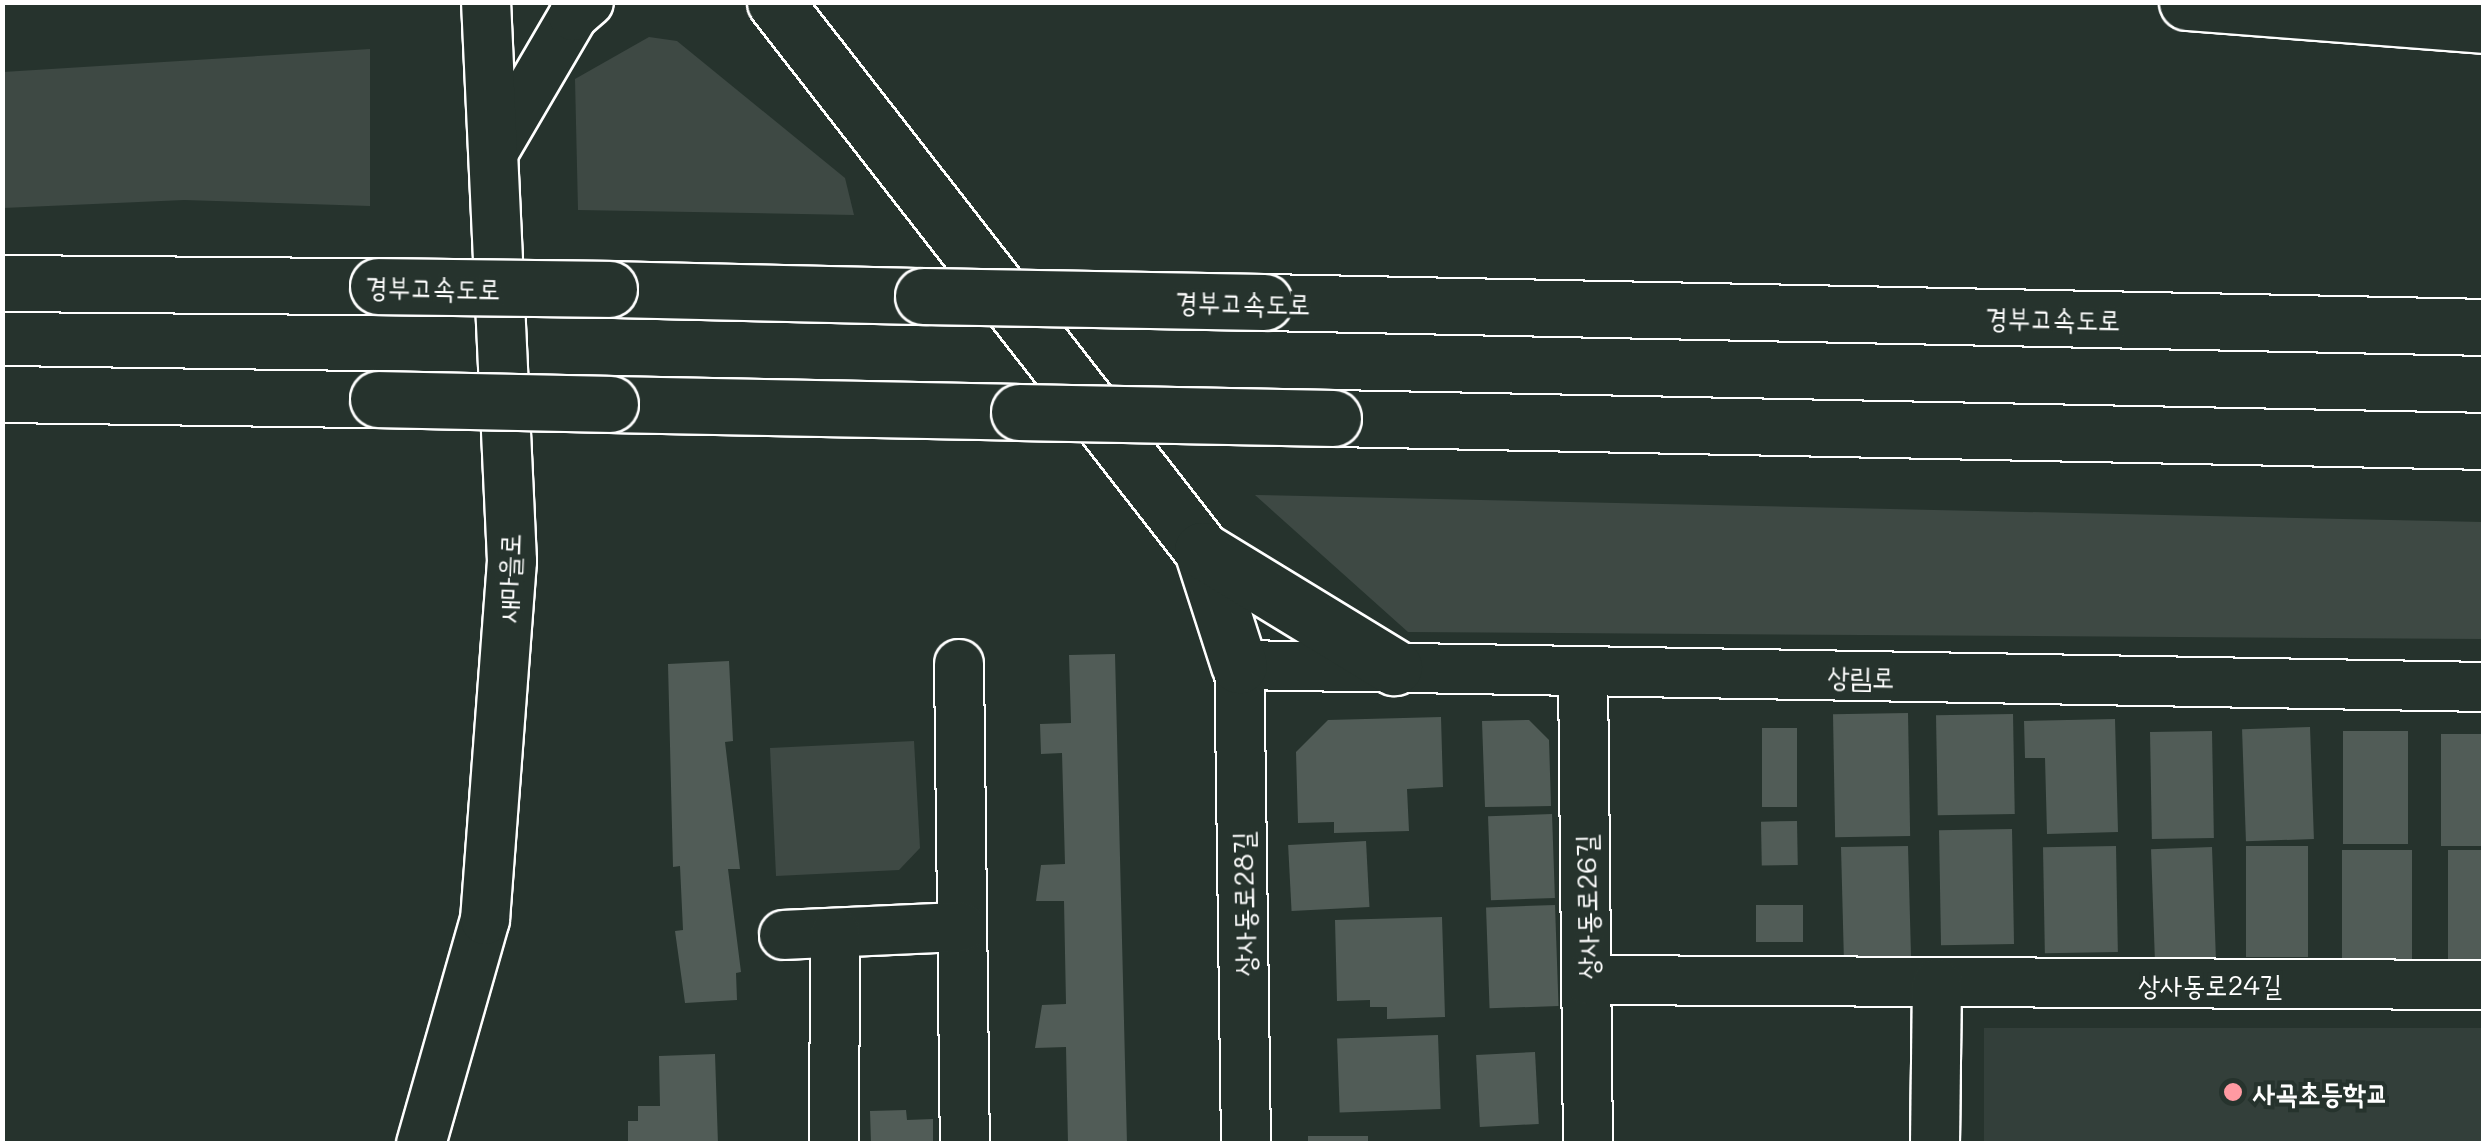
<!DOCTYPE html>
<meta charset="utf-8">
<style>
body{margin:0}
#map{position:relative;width:2486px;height:1146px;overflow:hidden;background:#26332d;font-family:Mali,"Poor Story",sans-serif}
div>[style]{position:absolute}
.built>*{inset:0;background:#333f3a;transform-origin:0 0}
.green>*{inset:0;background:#3e4944}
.building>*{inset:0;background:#515c57;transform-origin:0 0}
.roads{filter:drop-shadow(2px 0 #fff) drop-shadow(-2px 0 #fff) drop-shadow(0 2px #fff) drop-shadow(0 -2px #fff)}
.minor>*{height:48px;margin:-24px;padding:0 24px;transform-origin:24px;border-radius:24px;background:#26332d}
.major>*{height:55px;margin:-27.5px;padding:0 27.5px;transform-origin:27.5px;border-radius:27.5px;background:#26332d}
.highway>*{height:55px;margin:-27.5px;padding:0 27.5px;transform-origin:27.5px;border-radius:27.5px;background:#26332d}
.bridges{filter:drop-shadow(2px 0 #fff) drop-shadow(-2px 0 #fff) drop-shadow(0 2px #fff) drop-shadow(0 -2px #fff)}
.highway-bridge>*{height:55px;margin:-27.5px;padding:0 27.5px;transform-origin:27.5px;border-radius:27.5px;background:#26332d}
.dots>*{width:28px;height:28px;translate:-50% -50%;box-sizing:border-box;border:5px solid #26332d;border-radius:50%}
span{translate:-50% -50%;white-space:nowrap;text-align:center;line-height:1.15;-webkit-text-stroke:8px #26332d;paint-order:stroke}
.street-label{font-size:28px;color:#fff}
.poi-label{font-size:28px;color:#fff;font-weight:700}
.left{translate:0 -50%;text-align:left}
.frame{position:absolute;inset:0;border:5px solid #fff;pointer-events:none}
</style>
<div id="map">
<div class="built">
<div style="left:2483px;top:1028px;width:115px;height:499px;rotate:90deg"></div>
</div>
<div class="green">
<div style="clip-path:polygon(649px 37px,677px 41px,845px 178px,854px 215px,578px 210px,575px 79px)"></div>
<div style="clip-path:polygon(370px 49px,370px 206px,184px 200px,3px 208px,3px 72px)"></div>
<div style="clip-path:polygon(1255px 495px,2483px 522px,2483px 639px,1408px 632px)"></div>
<div style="clip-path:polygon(914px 741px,920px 848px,899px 870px,776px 876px,770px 748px)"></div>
</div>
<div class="building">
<div style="clip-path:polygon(1115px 654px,1127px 1144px,1068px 1144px,1066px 1047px,1035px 1048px,1042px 1005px,1066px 1004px,1064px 901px,1036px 901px,1041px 865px,1065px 864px,1062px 753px,1041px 754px,1040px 724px,1071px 723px,1069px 655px)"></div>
<div style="clip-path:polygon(729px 661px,733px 741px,725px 742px,740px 869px,728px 869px,741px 972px,736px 973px,737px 1000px,685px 1003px,675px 931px,683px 930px,680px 866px,673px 867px,668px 664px)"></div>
<div style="left:1908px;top:713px;width:123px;height:75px;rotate:89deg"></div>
<div style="left:2013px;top:714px;width:100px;height:77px;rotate:89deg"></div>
<div style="clip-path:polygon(1441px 717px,1443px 787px,1407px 789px,1409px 831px,1334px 833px,1334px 822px,1298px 823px,1296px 752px,1328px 720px)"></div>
<div style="clip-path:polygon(2115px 719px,2118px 832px,2047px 834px,2045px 758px,2025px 758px,2024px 721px)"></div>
<div style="clip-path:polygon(1529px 720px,1549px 740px,1551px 806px,1485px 807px,1482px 721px)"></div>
<div style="left:2310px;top:727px;width:112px;height:68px;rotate:88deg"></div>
<div style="left:1762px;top:728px;width:35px;height:79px"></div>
<div style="left:2212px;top:731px;width:107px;height:62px;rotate:89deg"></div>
<div style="left:2343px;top:731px;width:65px;height:113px"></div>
<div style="left:2484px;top:734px;width:112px;height:43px;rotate:90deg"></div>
<div style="left:1552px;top:814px;width:84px;height:64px;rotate:88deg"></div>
<div style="left:1797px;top:821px;width:44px;height:36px;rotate:89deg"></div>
<div style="left:2012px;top:829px;width:115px;height:73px;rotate:89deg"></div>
<div style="left:1366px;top:841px;width:66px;height:78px;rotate:87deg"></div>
<div style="clip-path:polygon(1908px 846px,1911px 956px,1905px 962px,1844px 963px,1841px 847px)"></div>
<div style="left:2116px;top:846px;width:106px;height:73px;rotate:89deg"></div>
<div style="left:2246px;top:846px;width:62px;height:111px"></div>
<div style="left:2212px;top:847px;width:112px;height:61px;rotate:88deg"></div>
<div style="left:2342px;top:850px;width:70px;height:111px"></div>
<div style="left:2484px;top:850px;width:112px;height:36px;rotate:90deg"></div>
<div style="left:1555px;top:905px;width:101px;height:69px;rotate:88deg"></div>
<div style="left:1803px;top:905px;width:37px;height:47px;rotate:90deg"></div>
<div style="clip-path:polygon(1442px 917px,1445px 1017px,1387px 1019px,1387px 1007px,1370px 1007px,1370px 1000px,1337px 1001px,1335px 920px)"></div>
<div style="left:1438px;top:1035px;width:74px;height:101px;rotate:88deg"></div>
<div style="left:1535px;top:1052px;width:72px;height:59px;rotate:87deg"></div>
<div style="clip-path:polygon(715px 1054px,718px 1144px,628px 1144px,628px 1121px,638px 1121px,638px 1106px,660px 1106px,659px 1056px)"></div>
<div style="clip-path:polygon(906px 1110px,907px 1120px,933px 1119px,933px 1144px,871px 1144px,870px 1111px)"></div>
<div style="left:1308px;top:1136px;width:60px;height:8px"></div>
</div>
<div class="roads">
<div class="minor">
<div style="left:496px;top:148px;width:153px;rotate:-59.7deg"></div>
<div style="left:573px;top:16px;width:21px;rotate:-41deg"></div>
<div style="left:959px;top:664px;width:480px;rotate:89.3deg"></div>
<div style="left:1583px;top:671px;width:473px;rotate:89.4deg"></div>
<div style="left:784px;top:935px;width:178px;rotate:-2.6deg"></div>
<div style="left:1587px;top:980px;width:897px;rotate:0.32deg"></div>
<div style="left:421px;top:1144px;width:233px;rotate:-74.1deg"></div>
<div style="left:485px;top:920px;width:360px;rotate:-85.7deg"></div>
<div style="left:512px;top:561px;width:560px;rotate:-92.66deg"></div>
<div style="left:834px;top:1144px;width:211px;rotate:-89.7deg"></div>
<div style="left:1246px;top:1144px;width:479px;rotate:-90.8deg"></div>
<div style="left:1239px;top:665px;width:1245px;rotate:1.01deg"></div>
<div style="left:1935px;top:1144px;width:161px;rotate:-89.3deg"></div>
</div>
<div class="major">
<div style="left:775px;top:2px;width:695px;rotate:52.07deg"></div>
<div style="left:1202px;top:550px;width:121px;rotate:72.2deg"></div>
<div style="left:2187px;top:2px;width:298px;rotate:4.4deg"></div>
<div style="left:1202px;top:550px;width:225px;rotate:31.4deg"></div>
</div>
<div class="highway">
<div style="left:2px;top:283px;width:376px;rotate:0.5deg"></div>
<div style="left:609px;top:289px;width:314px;rotate:1.3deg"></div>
<div style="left:1264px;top:302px;width:1220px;rotate:1.17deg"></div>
<div style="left:2px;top:394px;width:376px;rotate:0.8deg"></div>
<div style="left:610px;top:404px;width:409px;rotate:1.1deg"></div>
<div style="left:1333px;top:418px;width:1151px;rotate:1.14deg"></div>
</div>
</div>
<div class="bridges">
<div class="highway-bridge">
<div style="left:378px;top:286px;width:231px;rotate:0.7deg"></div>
<div style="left:923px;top:296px;width:341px;rotate:1deg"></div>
<div style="left:378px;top:399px;width:232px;rotate:1.2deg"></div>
<div style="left:1019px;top:412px;width:314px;rotate:1.1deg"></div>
</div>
</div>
<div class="dots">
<div style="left:2233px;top:1092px;background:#ff9aa2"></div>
</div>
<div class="street-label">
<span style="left:433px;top:287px;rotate:1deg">경부고속도로</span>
<span style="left:1243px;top:302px;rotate:1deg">경부고속도로</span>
<span style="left:2053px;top:318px;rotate:1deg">경부고속도로</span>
<span style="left:508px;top:578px;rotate:-88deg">새마을로</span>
<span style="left:1861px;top:676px;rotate:1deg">상림로</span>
<span style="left:1243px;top:904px;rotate:-91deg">상사동로28길</span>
<span style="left:1586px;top:907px;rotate:-91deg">상사동로26길</span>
<span style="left:2210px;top:984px">상사동로24길</span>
</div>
<div class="poi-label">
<span class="left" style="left:2253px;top:1092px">사곡초등학교</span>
</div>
<div class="frame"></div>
</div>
